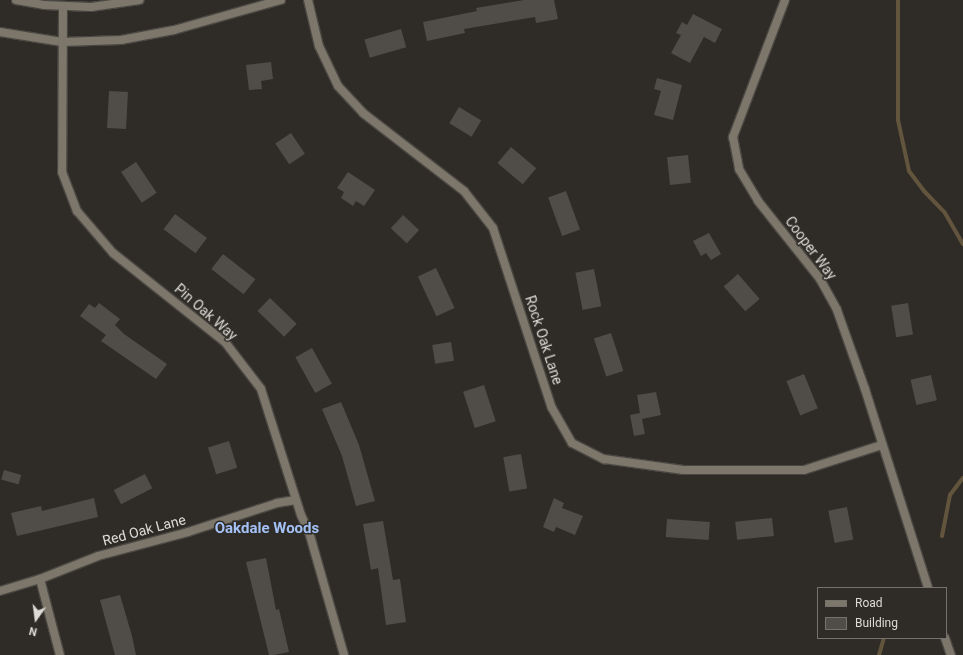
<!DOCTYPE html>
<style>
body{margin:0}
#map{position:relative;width:963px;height:655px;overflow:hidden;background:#2f2c27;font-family:Roboto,sans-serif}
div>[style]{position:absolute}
.stream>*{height:4px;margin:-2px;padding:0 2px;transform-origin:2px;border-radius:2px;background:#63553d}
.building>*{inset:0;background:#504c47;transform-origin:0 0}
.roads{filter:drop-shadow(1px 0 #4b4843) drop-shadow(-1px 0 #4b4843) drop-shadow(0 1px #4b4843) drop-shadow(0 -1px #4b4843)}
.minor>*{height:8px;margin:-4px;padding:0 4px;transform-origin:4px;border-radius:4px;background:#7c766b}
.tertiary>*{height:8px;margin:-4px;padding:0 4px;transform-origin:4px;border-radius:4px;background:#7c766b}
span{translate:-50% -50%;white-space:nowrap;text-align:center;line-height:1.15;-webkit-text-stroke:3px #2f2c27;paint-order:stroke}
.street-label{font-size:14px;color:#dddbd8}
.neighbourhood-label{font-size:15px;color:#a3c1f4;font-weight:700}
.legend{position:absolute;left:817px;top:587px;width:130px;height:52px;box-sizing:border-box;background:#2f2c27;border:1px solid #75726e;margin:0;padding:5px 7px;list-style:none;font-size:12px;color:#dddbd8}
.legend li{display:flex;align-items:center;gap:8px;height:20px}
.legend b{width:20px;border:1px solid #75726e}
.north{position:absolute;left:16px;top:599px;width:40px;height:40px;-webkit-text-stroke:3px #2f2c27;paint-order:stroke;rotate:194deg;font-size:11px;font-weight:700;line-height:16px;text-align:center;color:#dddbd8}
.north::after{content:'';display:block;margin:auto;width:14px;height:18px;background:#dddbd8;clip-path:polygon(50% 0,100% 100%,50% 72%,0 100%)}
</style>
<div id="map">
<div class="stream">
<div style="left:898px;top:0;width:120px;rotate:90deg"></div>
<div style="left:898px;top:120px;width:52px;rotate:77.8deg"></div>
<div style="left:909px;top:171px;width:25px;rotate:53deg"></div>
<div style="left:924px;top:191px;width:30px;rotate:46deg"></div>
<div style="left:945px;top:213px;width:36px;rotate:60deg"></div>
<div style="left:942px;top:536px;width:42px;rotate:-79deg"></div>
<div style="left:950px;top:495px;width:21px;rotate:-53deg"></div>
<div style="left:879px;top:655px;width:18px;rotate:-74deg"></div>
</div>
<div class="building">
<div style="clip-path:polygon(524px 0,554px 0,558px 19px,536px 23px,535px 17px,464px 29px,465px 33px,427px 41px,423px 22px,477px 11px,476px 8px)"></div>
<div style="clip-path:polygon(693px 14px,722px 29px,715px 43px,704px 37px,690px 63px,671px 53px,681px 35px,676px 33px,682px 22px,687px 25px)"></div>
<div style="left:401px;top:29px;width:19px;height:38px;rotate:74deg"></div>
<div style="clip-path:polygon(271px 62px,273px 79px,261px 81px,262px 89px,249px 90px,246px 65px)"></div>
<div style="clip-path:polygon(657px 78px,682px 85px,673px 120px,654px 115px,661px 91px,654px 89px)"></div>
<div style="left:109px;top:91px;width:19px;height:37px;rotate:3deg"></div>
<div style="left:459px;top:107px;width:26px;height:19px;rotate:31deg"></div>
<div style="left:291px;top:133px;width:25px;height:19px;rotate:56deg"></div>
<div style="left:511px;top:147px;width:33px;height:21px;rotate:40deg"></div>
<div style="left:688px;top:155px;width:28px;height:21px;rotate:84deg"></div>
<div style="left:136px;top:162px;width:37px;height:18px;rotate:56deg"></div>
<div style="clip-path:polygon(348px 172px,375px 190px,364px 206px,356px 201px,353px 206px,341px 198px,344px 192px,337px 188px)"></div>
<div style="left:566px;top:191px;width:41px;height:19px;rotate:70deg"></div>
<div style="left:175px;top:214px;width:40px;height:19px;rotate:37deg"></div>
<div style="left:403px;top:215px;width:22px;height:18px;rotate:43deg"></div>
<div style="clip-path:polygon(709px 233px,721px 254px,711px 260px,706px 253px,701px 256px,693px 241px)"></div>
<div style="left:223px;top:254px;width:41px;height:19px;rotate:38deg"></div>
<div style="left:436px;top:268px;width:44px;height:20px;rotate:65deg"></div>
<div style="left:594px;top:269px;width:38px;height:19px;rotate:79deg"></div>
<div style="left:738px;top:274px;width:33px;height:19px;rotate:49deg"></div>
<div style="left:270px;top:298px;width:37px;height:18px;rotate:44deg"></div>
<div style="clip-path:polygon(99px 303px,120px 319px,115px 325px,124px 334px,167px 364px,156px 379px,101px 341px,106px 335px,80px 316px,89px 304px,95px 308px)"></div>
<div style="left:908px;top:303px;width:32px;height:17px;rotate:81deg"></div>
<div style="left:611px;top:333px;width:40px;height:18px;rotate:72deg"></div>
<div style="left:451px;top:342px;width:19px;height:19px;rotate:81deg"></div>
<div style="left:312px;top:348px;width:41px;height:19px;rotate:61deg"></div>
<div style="left:804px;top:374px;width:37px;height:19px;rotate:68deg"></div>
<div style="left:931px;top:375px;width:26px;height:21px;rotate:77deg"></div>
<div style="left:484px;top:385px;width:38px;height:22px;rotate:72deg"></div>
<div style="clip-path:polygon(656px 392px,661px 415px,642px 419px,645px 434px,634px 436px,630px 415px,640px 413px,637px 395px)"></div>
<div style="clip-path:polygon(341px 402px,359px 445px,375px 501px,356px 506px,342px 456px,322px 409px)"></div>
<div style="left:229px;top:441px;width:28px;height:22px;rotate:73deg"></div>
<div style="left:521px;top:454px;width:35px;height:18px;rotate:80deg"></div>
<div style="left:4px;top:470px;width:18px;height:10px;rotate:16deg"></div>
<div style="left:145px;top:474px;width:16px;height:35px;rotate:63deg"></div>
<div style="clip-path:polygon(94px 498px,98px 517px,17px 536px,11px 513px,41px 506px,42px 511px)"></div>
<div style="clip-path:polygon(554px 498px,564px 503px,562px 508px,583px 516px,575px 535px,556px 527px,554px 532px,543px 527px)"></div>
<div style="left:847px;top:507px;width:33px;height:19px;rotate:79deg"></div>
<div style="left:772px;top:518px;width:18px;height:37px;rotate:84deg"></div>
<div style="left:667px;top:519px;width:43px;height:18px;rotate:4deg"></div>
<div style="clip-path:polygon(383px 521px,393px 580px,400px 579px,406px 622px,386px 625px,378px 568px,371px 570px,363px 524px)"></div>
<div style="clip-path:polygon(266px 558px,276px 610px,279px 609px,289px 652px,274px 655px,269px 655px,246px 562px)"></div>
<div style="clip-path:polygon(120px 595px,132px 636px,136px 655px,115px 655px,100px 600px)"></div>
</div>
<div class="roads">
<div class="minor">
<div style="left:308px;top:0;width:47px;rotate:76.6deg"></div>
<div style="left:319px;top:46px;width:44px;rotate:64.6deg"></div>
<div style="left:338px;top:86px;width:37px;rotate:47deg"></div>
<div style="left:363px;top:113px;width:128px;rotate:37.7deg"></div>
<div style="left:464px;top:191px;width:47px;rotate:51.9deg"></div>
<div style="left:493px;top:228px;width:189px;rotate:71.9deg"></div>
<div style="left:552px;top:408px;width:40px;rotate:60.3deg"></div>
<div style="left:572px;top:443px;width:36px;rotate:27deg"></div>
<div style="left:604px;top:459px;width:80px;rotate:7.9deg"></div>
<div style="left:683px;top:470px;width:121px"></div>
<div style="left:804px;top:470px;width:82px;rotate:-17.8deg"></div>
<div style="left:785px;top:0;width:147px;rotate:110.8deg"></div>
<div style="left:733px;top:137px;width:33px;rotate:79deg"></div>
<div style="left:739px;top:169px;width:37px;rotate:59deg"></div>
<div style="left:758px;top:201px;width:100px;rotate:51.5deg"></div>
<div style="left:820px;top:279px;width:35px;rotate:61deg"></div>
<div style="left:837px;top:310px;width:84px;rotate:70.5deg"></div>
<div style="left:865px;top:389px;width:209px;rotate:72.4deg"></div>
<div style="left:63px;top:6px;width:166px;rotate:90.3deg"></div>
<div style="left:62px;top:172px;width:42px;rotate:69deg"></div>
<div style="left:77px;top:211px;width:55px;rotate:49.4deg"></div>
<div style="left:113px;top:253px;width:143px;rotate:38.5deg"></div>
<div style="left:225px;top:342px;width:59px;rotate:52.5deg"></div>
<div style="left:261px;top:389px;width:132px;rotate:72.4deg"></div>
<div style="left:301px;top:515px;width:19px;rotate:65deg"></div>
<div style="left:309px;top:532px;width:128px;rotate:74.1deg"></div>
<div style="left:40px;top:579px;width:79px;rotate:75.3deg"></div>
<div style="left:0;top:591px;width:42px;rotate:-16.7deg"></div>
<div style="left:40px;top:579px;width:62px;rotate:-21.6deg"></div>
<div style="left:98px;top:556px;width:93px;rotate:-14.9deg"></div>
<div style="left:188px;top:532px;width:94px;rotate:-18deg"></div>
<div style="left:277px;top:503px;width:19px;rotate:-9deg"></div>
<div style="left:945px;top:638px;width:18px;rotate:71deg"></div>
</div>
<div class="tertiary">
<div style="left:16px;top:0;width:28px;rotate:10deg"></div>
<div style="left:44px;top:5px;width:47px;rotate:2.4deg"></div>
<div style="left:91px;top:7px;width:49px;rotate:-8.1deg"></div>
<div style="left:0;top:32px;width:63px;rotate:9.2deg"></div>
<div style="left:62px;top:42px;width:59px;rotate:-1.9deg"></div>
<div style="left:121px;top:40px;width:54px;rotate:-10.7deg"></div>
<div style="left:174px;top:30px;width:111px;rotate:-15.7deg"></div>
</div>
</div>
<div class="street-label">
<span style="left:811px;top:248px;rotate:53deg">Cooper Way</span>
<span style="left:206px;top:312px;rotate:41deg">Pin Oak Way</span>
<span style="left:544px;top:340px;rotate:72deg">Rock Oak Lane</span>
<span style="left:144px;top:530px;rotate:-15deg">Red Oak Lane</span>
</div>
<div class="neighbourhood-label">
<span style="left:267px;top:529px">Oakdale Woods</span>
</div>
<ul class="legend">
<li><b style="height:5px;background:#7c766b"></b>Road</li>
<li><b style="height:11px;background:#504c47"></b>Building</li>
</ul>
<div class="north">N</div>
</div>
